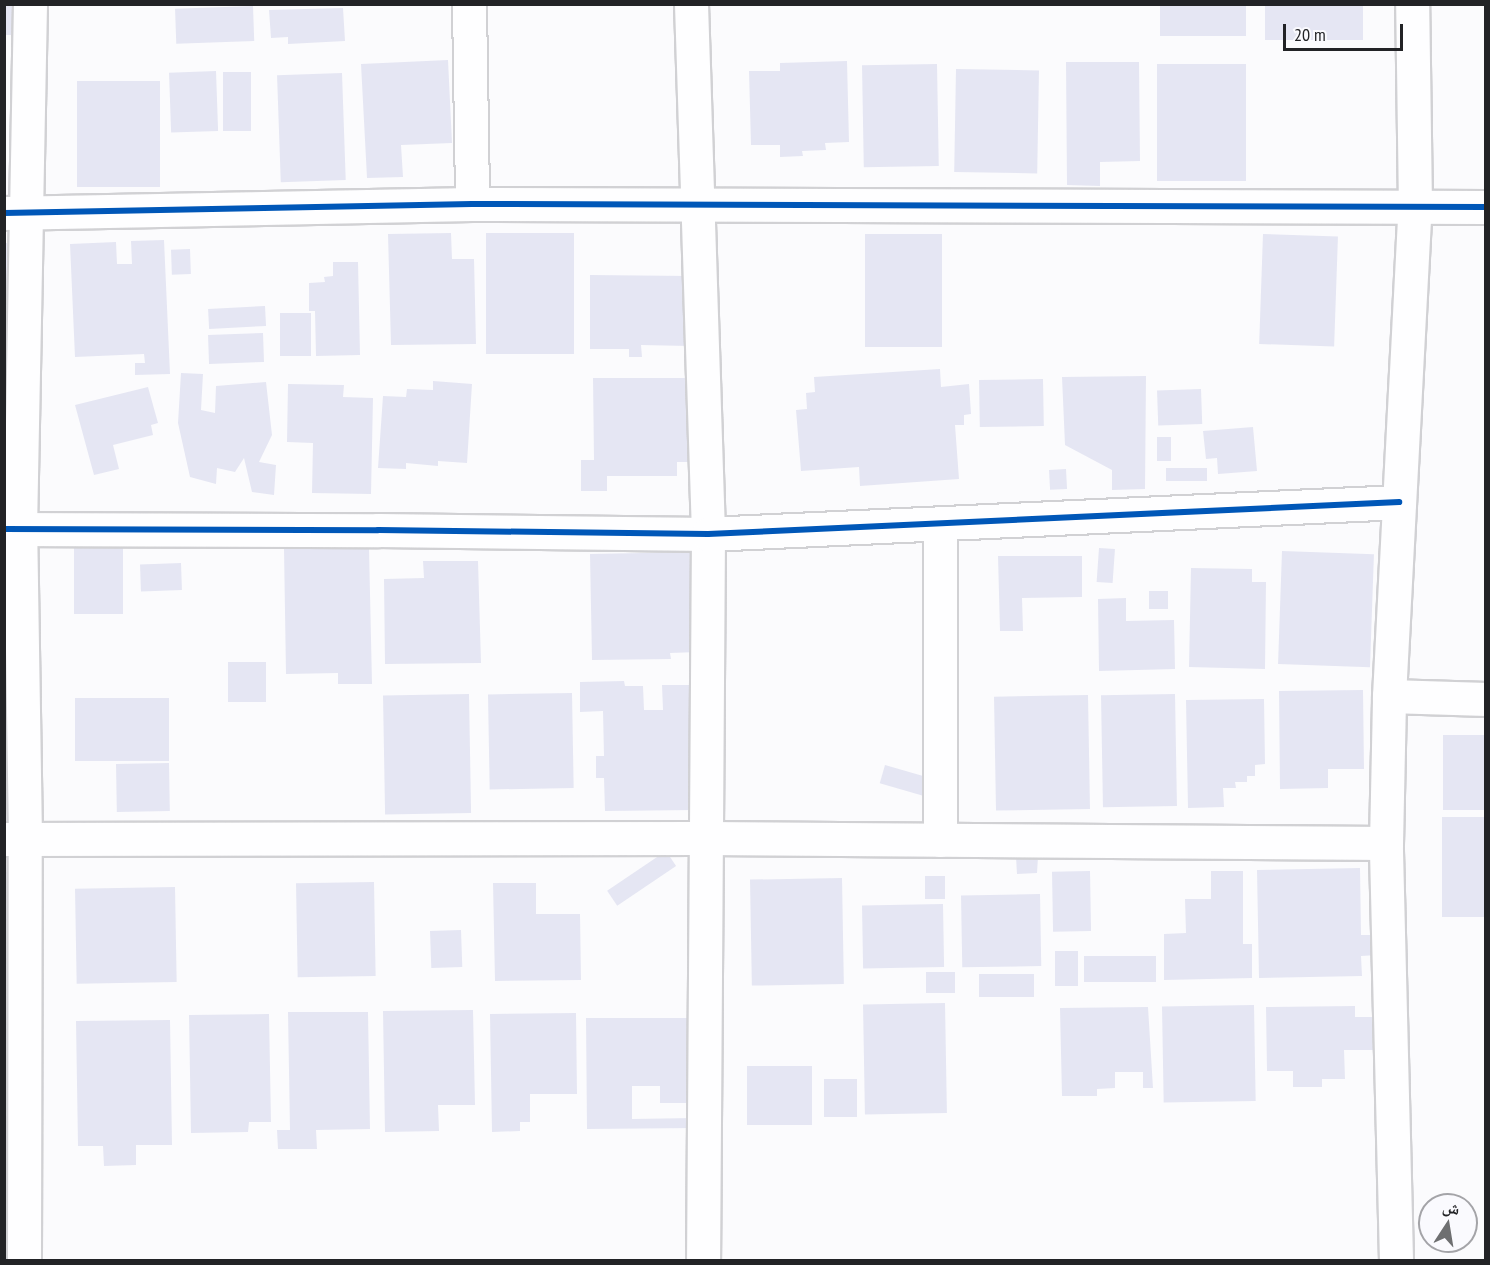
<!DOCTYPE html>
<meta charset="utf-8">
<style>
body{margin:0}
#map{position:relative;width:1490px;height:1265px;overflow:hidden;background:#fbfbfd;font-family:"PT Sans Narrow","Noto Naskh Arabic",sans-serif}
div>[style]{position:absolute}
.building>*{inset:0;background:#e5e6f3;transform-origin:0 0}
.roads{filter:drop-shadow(2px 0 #d1d1d4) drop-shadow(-2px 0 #d1d1d4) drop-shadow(0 2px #d1d1d4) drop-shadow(0 -2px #d1d1d4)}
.minor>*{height:33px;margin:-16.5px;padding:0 16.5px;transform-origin:16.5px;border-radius:16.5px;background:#fefeff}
.cycleway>*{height:6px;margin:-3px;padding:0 3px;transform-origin:3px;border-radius:3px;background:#0057b8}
span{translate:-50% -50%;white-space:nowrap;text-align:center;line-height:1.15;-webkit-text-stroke:6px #fafafe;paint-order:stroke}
.frame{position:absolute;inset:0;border:6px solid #222326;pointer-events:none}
.north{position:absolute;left:1418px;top:1193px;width:60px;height:60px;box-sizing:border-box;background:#fafafe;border:2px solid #a4a4a8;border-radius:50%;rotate:12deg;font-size:16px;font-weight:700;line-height:24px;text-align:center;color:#222326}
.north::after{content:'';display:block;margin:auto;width:21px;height:27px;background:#6e6f71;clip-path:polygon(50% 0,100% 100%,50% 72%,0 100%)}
.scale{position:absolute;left:1283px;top:24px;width:120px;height:27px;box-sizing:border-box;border:3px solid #222326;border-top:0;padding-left:8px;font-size:18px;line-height:21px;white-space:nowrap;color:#222326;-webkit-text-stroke:4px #fafafe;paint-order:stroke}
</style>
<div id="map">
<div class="building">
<div style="left:4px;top:4px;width:8px;height:31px"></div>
<div style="left:1265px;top:4px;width:98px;height:36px"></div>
<div style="left:1160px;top:5px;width:86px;height:31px"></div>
<div style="left:253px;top:6px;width:35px;height:78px;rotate:88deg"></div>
<div style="clip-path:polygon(343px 8px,345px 41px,288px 44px,288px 37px,271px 38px,269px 10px)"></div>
<div style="clip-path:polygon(448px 60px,452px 143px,401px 145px,403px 177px,367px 178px,361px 64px)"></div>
<div style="clip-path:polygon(847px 61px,849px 142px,825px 143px,826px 150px,802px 151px,803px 156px,780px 157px,780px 145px,751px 145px,749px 71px,780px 71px,780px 63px)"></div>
<div style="clip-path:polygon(1066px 62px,1139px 62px,1140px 161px,1100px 162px,1100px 186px,1067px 185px)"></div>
<div style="left:937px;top:64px;width:102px;height:75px;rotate:89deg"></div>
<div style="left:1246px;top:64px;width:117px;height:89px;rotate:90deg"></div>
<div style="left:956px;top:69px;width:83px;height:103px;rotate:1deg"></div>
<div style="left:216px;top:71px;width:60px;height:47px;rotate:88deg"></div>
<div style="left:223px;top:72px;width:28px;height:59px"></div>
<div style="left:342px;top:73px;width:107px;height:65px;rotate:88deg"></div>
<div style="left:77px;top:81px;width:83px;height:106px"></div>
<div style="clip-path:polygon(451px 233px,452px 259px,474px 259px,476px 344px,391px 345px,388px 234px)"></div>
<div style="left:486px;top:233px;width:88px;height:121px"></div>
<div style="left:865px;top:234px;width:77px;height:113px"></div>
<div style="left:1263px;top:234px;width:75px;height:110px;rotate:2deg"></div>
<div style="clip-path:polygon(164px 240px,170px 374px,135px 375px,135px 363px,145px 363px,144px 354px,75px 357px,70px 244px,116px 242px,117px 264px,132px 264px,131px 241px)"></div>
<div style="left:4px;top:243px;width:5px;height:112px"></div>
<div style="left:190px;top:249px;width:25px;height:19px;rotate:88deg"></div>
<div style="clip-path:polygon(333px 262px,358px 262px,360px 355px,316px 356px,315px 311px,309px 311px,309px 283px,325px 282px,324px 277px,333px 276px)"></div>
<div style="clip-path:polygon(590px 275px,689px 276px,689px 346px,641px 345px,642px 357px,629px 357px,629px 349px,590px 349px)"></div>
<div style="left:265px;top:306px;width:20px;height:57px;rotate:87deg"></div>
<div style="left:280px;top:313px;width:31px;height:43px"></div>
<div style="left:263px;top:333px;width:29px;height:55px;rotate:88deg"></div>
<div style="clip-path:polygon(940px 369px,941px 387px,969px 384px,971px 414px,964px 415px,964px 425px,955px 425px,959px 479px,860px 486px,859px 467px,801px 471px,796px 410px,807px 409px,806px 393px,815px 392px,814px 377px)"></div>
<div style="clip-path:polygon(181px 373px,203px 374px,201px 410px,215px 413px,216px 386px,266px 382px,272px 435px,259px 462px,276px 465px,274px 495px,252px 492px,244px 458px,235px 472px,217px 468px,216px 484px,190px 477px,178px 423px)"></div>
<div style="clip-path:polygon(1146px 376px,1145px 489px,1112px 490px,1112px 470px,1065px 445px,1062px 377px)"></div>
<div style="clip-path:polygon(593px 378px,698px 378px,698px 462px,677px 462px,677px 476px,607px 476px,607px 491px,581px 491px,581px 460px,594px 460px)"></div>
<div style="left:1043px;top:379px;width:47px;height:64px;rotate:89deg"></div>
<div style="clip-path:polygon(433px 381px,472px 384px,467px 463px,438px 461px,438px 466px,406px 463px,406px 469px,378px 468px,383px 396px,406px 397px,407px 389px,433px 390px)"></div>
<div style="clip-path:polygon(288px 384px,344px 385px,343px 397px,373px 398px,371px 494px,312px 493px,313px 443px,287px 442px)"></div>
<div style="clip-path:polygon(148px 387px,158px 423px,151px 425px,153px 435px,113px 445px,119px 469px,94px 475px,75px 405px)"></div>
<div style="left:1201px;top:389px;width:35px;height:44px;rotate:88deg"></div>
<div style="clip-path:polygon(1253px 427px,1257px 471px,1218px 474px,1217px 458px,1206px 459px,1203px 431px)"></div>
<div style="left:1157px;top:437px;width:14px;height:24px"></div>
<div style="left:1207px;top:468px;width:13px;height:41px;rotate:90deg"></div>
<div style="left:1066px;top:469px;width:20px;height:17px;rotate:87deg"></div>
<div style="left:74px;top:544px;width:49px;height:70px"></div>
<div style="clip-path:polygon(369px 548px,372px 684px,338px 684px,338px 673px,286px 674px,284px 549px)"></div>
<div style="left:1099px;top:548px;width:16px;height:34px;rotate:4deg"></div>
<div style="left:1282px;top:551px;width:92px;height:113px;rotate:2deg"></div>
<div style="clip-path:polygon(696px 552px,698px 652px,670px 653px,671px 659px,592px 660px,590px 554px)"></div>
<div style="clip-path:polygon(998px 556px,1082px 556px,1082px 597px,1022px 598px,1023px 631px,1000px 631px)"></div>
<div style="clip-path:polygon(423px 561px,478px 561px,481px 663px,385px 664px,384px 579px,424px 578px)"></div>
<div style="left:181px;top:563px;width:27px;height:41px;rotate:88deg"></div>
<div style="clip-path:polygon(1191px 568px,1252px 569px,1252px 582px,1266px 582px,1265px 669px,1189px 667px)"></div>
<div style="left:1149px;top:591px;width:19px;height:18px"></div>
<div style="clip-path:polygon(1126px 598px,1126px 621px,1174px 620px,1175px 669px,1099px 671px,1098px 599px)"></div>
<div style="left:266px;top:662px;width:40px;height:38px;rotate:90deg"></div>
<div style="clip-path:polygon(624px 681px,625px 686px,643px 686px,644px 710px,663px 710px,662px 685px,692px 685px,694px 810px,605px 811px,604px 778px,596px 778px,596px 756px,604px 756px,603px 711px,580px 712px,580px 682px)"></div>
<div style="clip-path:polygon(1363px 690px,1364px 769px,1328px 769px,1328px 788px,1280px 789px,1279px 691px)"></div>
<div style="left:572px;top:693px;width:95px;height:84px;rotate:89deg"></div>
<div style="left:469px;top:694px;width:119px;height:86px;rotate:89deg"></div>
<div style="left:1175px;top:694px;width:112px;height:74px;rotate:89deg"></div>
<div style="left:1088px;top:695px;width:114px;height:94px;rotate:89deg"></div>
<div style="left:169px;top:698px;width:63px;height:94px;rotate:90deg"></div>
<div style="clip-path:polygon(1264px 699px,1265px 764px,1255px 765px,1255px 776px,1247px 776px,1247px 782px,1235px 782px,1236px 788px,1223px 788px,1224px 807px,1188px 808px,1186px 700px)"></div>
<div style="left:1443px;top:735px;width:43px;height:75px"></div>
<div style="left:169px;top:763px;width:48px;height:53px;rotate:89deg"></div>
<div style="left:885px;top:765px;width:45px;height:19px;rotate:16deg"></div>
<div style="left:1442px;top:817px;width:44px;height:100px"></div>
<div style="left:666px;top:851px;width:18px;height:71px;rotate:56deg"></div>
<div style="clip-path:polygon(1016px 857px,1038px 857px,1037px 873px,1017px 874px)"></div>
<div style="clip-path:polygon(1360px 868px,1361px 935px,1377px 935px,1377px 955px,1361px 956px,1362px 976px,1259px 978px,1257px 870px)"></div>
<div style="left:1090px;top:871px;width:60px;height:38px;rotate:89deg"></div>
<div style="clip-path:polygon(1211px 871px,1243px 871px,1243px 944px,1252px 944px,1252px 978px,1164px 980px,1164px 934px,1186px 933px,1185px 899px,1211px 899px)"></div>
<div style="clip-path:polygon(4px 872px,12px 872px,14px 981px,4px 981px)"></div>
<div style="left:945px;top:876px;width:23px;height:20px;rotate:90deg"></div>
<div style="left:842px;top:878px;width:106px;height:92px;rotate:89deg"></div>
<div style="left:374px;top:882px;width:94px;height:78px;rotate:89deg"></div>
<div style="clip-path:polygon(493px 883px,536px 883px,536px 914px,580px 914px,581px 980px,495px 981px)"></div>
<div style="left:175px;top:887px;width:95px;height:100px;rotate:89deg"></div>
<div style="left:1040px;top:894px;width:72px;height:79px;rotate:89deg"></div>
<div style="left:943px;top:904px;width:63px;height:81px;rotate:89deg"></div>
<div style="left:461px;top:930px;width:37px;height:31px;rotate:88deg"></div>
<div style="left:1055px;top:951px;width:23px;height:35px"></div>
<div style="left:1156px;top:956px;width:26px;height:72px;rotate:90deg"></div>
<div style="left:926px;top:972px;width:29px;height:21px"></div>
<div style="left:979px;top:974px;width:55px;height:23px"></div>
<div style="left:945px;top:1003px;width:110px;height:82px;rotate:89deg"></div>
<div style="left:1254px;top:1005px;width:96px;height:92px;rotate:89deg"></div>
<div style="clip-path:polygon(1355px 1006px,1355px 1017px,1372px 1017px,1373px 1050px,1344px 1050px,1345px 1079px,1322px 1079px,1322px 1087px,1293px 1087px,1293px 1071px,1267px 1071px,1266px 1007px)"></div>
<div style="clip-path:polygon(1148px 1007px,1153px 1088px,1143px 1088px,1143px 1072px,1115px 1072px,1115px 1088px,1097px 1089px,1097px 1096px,1062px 1096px,1060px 1008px)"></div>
<div style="clip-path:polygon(473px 1010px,475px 1105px,438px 1105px,439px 1131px,385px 1132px,383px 1011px)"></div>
<div style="clip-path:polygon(288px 1012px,368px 1012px,370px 1129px,316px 1130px,317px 1149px,278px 1149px,277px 1130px,290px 1130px)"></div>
<div style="clip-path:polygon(576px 1013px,577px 1094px,530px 1094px,530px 1122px,520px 1122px,520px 1131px,492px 1132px,490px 1014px)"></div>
<div style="clip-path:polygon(269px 1014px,271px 1122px,249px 1122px,248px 1132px,191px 1133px,189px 1015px)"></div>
<div style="clip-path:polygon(4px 1017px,15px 1017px,17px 1095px,4px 1095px)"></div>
<div style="clip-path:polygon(586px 1018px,692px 1018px,694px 1103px,660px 1103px,660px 1086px,632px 1086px,632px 1119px,694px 1118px,694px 1128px,587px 1129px)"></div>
<div style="clip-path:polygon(170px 1020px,172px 1145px,136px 1145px,136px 1165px,104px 1166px,103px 1146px,78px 1146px,76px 1021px)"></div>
<div style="left:812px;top:1066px;width:59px;height:65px;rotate:90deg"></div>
<div style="left:824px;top:1079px;width:33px;height:38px"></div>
</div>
<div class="roads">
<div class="minor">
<div style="left:469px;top:4px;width:200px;rotate:89.1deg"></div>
<div style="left:691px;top:4px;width:530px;rotate:88.16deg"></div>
<div style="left:708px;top:534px;width:726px;rotate:90.39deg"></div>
<div style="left:4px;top:213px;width:468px;rotate:-1.1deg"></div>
<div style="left:472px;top:204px;width:1014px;rotate:0.17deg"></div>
<div style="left:940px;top:524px;width:316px;rotate:90deg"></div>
<div style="left:4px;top:529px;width:374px;rotate:0.2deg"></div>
<div style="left:378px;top:530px;width:330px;rotate:0.7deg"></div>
<div style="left:708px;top:534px;width:692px;rotate:-2.65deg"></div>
<div style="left:1389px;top:696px;width:97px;rotate:1.8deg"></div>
<div style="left:4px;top:839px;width:702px;rotate:-0.08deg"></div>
<div style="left:706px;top:838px;width:680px;rotate:0.42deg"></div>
<div style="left:24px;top:1260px;width:422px;rotate:-89.9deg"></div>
<div style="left:25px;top:838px;width:309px;rotate:-90.9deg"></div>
<div style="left:20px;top:529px;width:525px;rotate:-88.91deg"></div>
<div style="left:1396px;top:1260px;width:417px;rotate:-91.4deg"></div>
<div style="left:1386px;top:843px;width:147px;rotate:-88.8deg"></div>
<div style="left:1389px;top:696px;width:490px;rotate:-87deg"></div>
<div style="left:1415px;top:207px;width:203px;rotate:-90.8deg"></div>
</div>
</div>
<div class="cycleway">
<div style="left:4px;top:213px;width:468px;rotate:-1.1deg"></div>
<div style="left:472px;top:204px;width:1014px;rotate:0.17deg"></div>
<div style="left:4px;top:529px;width:374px;rotate:0.2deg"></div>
<div style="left:378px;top:530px;width:330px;rotate:0.7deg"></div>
<div style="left:708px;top:534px;width:692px;rotate:-2.65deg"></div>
</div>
<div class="frame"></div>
<div class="north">ش</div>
<div class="scale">20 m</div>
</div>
